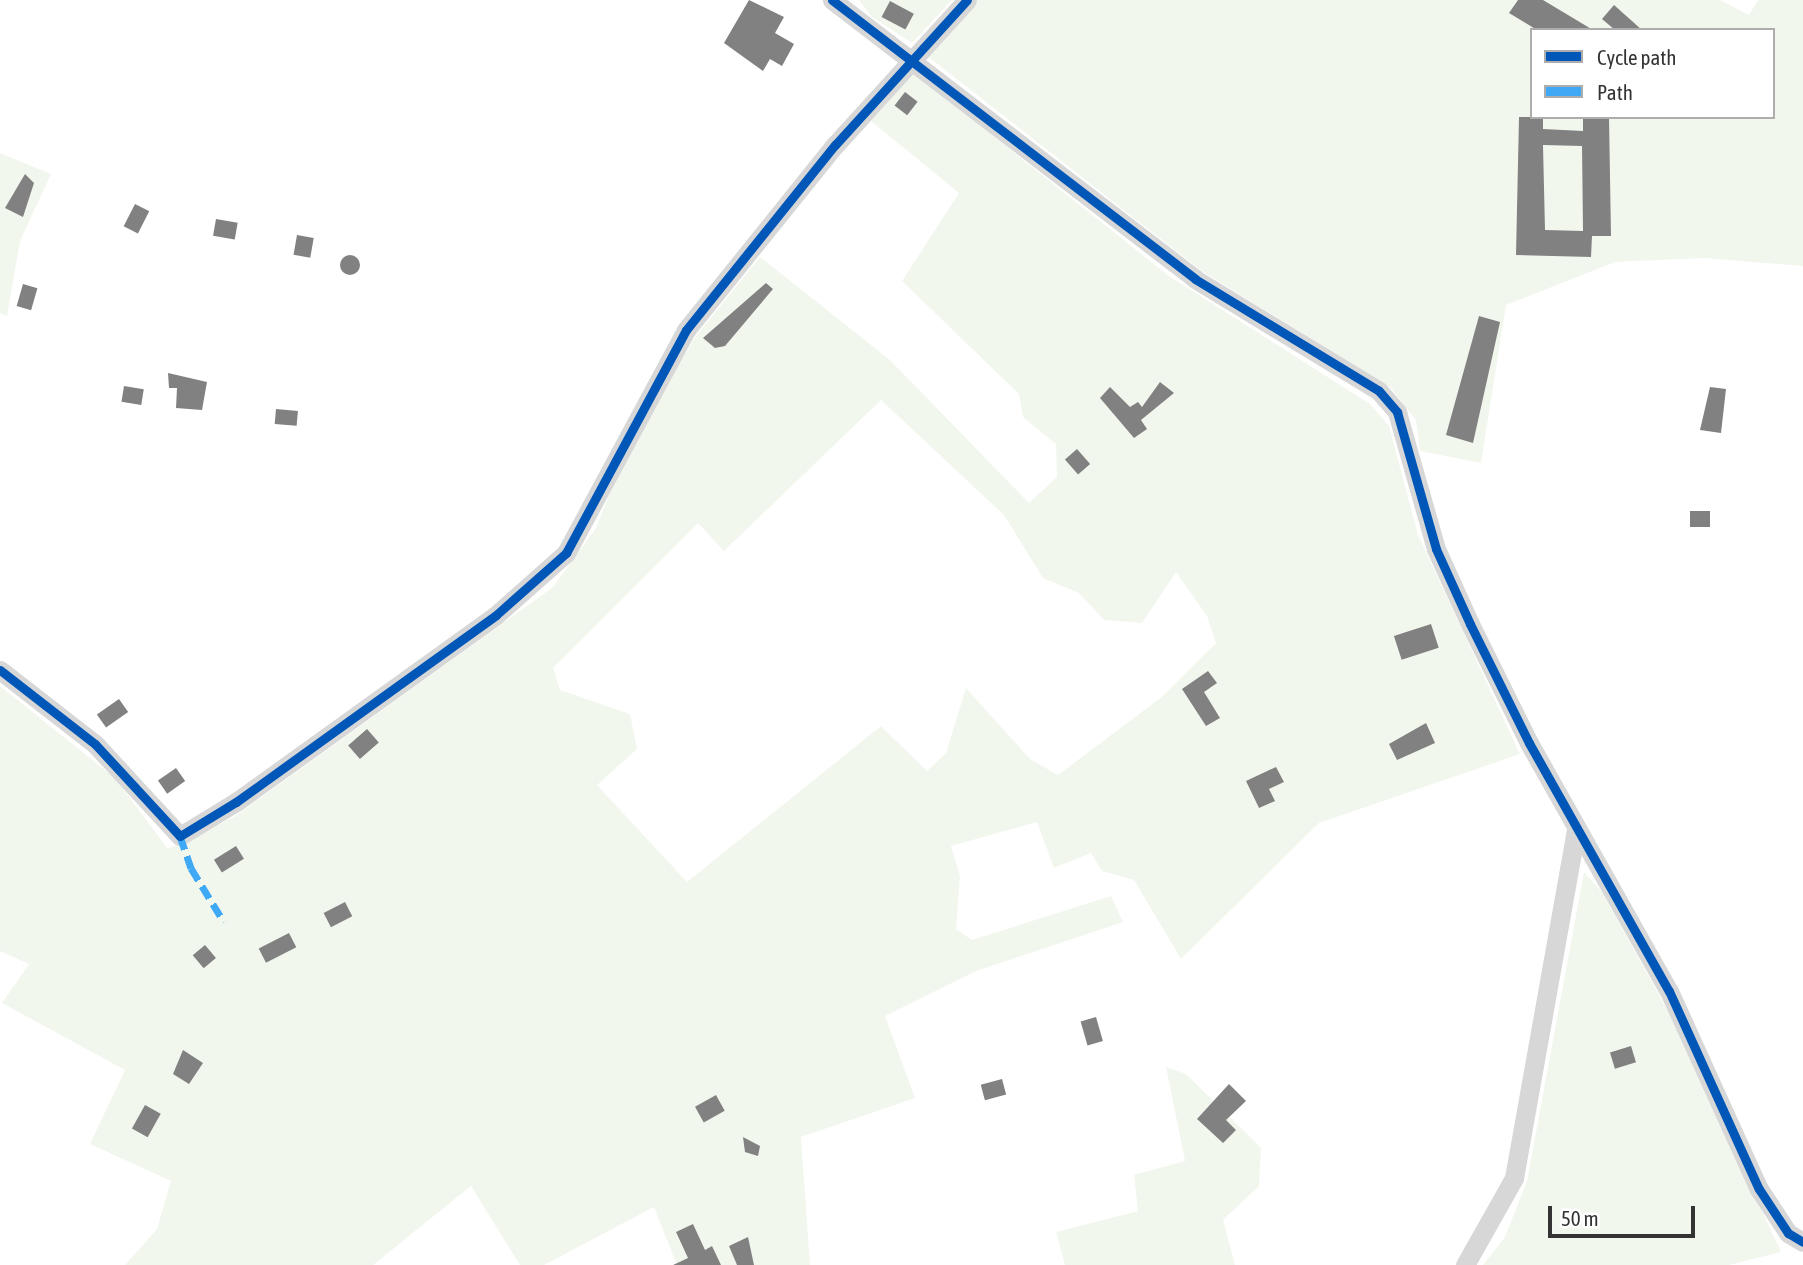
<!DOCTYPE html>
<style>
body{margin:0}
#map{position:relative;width:1803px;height:1265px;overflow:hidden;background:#fff;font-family:"Asap Condensed",sans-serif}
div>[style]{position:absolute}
.green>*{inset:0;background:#f2f7ee}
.building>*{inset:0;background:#818181;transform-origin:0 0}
.round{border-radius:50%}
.street>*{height:19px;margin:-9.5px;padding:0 9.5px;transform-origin:9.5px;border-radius:9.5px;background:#d7d7d7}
.quiet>*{height:7px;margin-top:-3.5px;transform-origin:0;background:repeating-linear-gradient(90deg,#3fa9f5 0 14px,transparent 0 21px)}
.cycleway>*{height:9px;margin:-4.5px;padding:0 4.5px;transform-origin:4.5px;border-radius:4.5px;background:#0057b8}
span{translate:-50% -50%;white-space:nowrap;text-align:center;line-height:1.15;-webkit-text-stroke:7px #fff;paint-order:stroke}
.legend{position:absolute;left:1530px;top:28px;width:245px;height:91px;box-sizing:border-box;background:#fff;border:2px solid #adadad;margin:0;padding:9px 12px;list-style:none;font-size:21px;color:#333}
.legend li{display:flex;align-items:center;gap:14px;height:35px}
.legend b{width:35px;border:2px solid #adadad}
.scale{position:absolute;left:1548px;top:1206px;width:147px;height:32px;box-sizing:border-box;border:4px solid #333;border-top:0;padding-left:9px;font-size:21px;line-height:24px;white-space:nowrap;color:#333;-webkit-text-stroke:5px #fff;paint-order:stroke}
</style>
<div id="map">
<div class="green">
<div style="clip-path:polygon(859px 0,952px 0,912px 43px,872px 17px)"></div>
<div style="clip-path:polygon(evenodd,977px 0,1720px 0,1749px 15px,1758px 0,1803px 0,1803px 266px,1704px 258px,1615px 262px,1506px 305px,1481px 463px,1420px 451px,1416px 420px,1390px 387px,1203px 272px,926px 55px,977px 0,1532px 30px,1773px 30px,1773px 117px,1532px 117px,1532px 30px)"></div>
<div style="clip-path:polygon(evenodd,914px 73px,1169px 276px,1370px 404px,1389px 426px,1418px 535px,1520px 754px,1319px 823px,1181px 959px,1134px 880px,1102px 871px,1091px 853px,1054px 868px,1037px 822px,951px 846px,960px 876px,956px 929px,972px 940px,1111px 896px,1123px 922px,976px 971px,885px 1016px,915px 1098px,801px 1137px,810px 1265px,677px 1265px,654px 1207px,544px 1265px,520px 1265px,471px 1186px,373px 1265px,125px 1265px,157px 1229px,171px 1181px,90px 1144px,125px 1070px,2px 1003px,29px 964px,0 951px,0 686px,115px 778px,168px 849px,234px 817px,553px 587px,596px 528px,627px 450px,696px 336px,760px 257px,890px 360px,1029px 503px,1057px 477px,1056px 444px,1023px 417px,1019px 394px,902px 281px,959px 193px,871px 121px,914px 73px,881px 400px,1004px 515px,1043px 578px,1079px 593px,1104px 620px,1142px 623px,1176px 572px,1207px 616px,1216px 643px,1163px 696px,1058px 775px,1030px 759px,966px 688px,946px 753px,927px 771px,881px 726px,687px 882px,597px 785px,637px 749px,630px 714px,560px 690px,553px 668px,698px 523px,724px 551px,881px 400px)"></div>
<div style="clip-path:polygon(0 153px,51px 174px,20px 241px,7px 316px,0 313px)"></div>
<div style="clip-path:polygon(1584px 872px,1602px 892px,1674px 1022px,1781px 1252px,1729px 1265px,1483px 1265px,1505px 1237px,1527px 1181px)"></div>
<div style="clip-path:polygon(1166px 1067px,1186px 1074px,1261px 1148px,1259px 1186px,1223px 1220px,1235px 1265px,1065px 1265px,1056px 1232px,1138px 1211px,1134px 1175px,1185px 1161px)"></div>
</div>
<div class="building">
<div style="clip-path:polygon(749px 0,784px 17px,775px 33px,794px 44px,782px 66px,770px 59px,763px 71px,724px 43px)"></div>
<div style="clip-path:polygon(1518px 0,1543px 0,1593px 30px,1537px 30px,1509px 13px)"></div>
<div style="left:890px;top:1px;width:27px;height:18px;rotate:28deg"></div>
<div style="clip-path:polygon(1614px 5px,1642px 30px,1615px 30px,1602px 19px)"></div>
<div style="left:905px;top:92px;width:16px;height:17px;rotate:38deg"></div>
<div style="clip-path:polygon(evenodd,1519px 117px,1543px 117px,1543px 129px,1583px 131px,1583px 117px,1609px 117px,1611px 236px,1592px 236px,1591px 257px,1516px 255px,1519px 117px,1543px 145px,1582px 146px,1583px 231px,1545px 230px,1543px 145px)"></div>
<div style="clip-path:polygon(25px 174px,34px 183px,23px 217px,5px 208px)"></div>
<div style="left:135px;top:204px;width:16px;height:25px;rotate:27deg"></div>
<div style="left:216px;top:219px;width:22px;height:17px;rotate:10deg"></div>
<div style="left:297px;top:235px;width:17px;height:20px;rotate:10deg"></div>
<div class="round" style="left:340px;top:255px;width:20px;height:20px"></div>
<div style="clip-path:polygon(766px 283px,773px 289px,725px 346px,715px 348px,703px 338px)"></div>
<div style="left:23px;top:284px;width:15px;height:23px;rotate:16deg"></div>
<div style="clip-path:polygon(1479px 316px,1500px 322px,1473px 443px,1446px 435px)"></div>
<div style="clip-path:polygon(168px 373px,207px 382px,202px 410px,176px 408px,177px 388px,169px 388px)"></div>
<div style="clip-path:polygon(1160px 382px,1174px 393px,1141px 420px,1147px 429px,1134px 438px,1100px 398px,1110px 387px,1130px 407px,1138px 402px,1142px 407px)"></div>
<div style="left:124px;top:386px;width:20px;height:16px;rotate:9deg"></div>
<div style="clip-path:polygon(1710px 387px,1726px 389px,1721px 433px,1700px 430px)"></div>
<div style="left:276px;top:409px;width:22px;height:15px;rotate:5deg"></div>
<div style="left:1077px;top:449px;width:20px;height:16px;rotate:49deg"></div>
<div style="left:1690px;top:511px;width:20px;height:16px"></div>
<div style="left:1431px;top:624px;width:25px;height:39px;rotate:72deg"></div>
<div style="clip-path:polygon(1208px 671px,1217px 683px,1204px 692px,1220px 718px,1206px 726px,1182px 689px)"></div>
<div style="left:119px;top:699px;width:16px;height:27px;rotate:55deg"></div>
<div style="clip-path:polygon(1426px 723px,1435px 743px,1397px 760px,1389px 744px)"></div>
<div style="left:367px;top:729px;width:18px;height:25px;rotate:49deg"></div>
<div style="clip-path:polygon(1276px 767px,1284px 782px,1269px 789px,1275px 801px,1259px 808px,1246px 781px)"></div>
<div style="left:176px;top:768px;width:16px;height:22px;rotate:55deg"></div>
<div style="left:236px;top:846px;width:15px;height:26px;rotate:58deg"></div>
<div style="left:345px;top:902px;width:16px;height:24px;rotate:63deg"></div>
<div style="left:289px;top:933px;width:16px;height:34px;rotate:63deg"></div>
<div style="left:205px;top:945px;width:17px;height:16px;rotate:50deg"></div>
<div style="left:1096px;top:1017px;width:25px;height:16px;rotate:74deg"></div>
<div style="left:1631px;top:1046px;width:17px;height:22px;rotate:73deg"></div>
<div style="clip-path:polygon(183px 1050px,203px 1063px,189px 1084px,173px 1074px)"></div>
<div style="left:1002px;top:1079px;width:16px;height:22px;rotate:75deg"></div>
<div style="clip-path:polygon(1229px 1084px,1246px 1101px,1226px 1120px,1236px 1130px,1223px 1143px,1197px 1119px)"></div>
<div style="left:716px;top:1095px;width:18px;height:24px;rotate:61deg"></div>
<div style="left:145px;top:1105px;width:18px;height:27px;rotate:29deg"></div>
<div style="clip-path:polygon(743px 1137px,760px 1146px,758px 1156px,745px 1152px)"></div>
<div style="clip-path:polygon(693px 1224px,705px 1250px,712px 1246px,721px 1265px,673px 1265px,688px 1258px,676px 1232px)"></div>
<div style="clip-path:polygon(748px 1237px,754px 1265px,737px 1265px,729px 1246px)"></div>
</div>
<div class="street">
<div style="left:832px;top:0;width:458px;rotate:37.5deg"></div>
<div style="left:1195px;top:279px;width:215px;rotate:31.3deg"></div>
<div style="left:1379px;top:391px;width:28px;rotate:49deg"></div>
<div style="left:1397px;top:412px;width:142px;rotate:74.1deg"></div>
<div style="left:1436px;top:549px;width:82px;rotate:65.6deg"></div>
<div style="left:1470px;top:624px;width:133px;rotate:63.6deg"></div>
<div style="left:1529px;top:743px;width:285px;rotate:60.6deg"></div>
<div style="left:1669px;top:991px;width:217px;rotate:65.6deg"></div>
<div style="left:1759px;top:1189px;width:53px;rotate:56.6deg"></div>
<div style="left:1788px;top:1233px;width:17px;rotate:31deg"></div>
<div style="left:0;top:670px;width:120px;rotate:37.9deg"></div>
<div style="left:95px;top:744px;width:125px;rotate:47.3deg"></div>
<div style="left:180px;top:836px;width:66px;rotate:-31.3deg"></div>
<div style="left:236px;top:802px;width:320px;rotate:-35.7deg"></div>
<div style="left:496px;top:615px;width:94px;rotate:-41.5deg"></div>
<div style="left:566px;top:553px;width:253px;rotate:-61.7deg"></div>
<div style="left:686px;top:330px;width:238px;rotate:-51.2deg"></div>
<div style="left:835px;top:145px;width:196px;rotate:-47.7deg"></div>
<div style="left:1465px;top:1265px;width:100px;rotate:-60.6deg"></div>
<div style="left:1514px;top:1178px;width:354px;rotate:-79.9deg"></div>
</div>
<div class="quiet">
<div style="left:180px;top:836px;width:34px;rotate:71deg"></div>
<div style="left:191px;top:868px;width:63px;rotate:58.6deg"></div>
</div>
<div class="cycleway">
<div style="left:832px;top:0;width:458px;rotate:37.5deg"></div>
<div style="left:1195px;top:279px;width:215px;rotate:31.3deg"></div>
<div style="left:1379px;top:391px;width:28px;rotate:49deg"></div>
<div style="left:1397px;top:412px;width:142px;rotate:74.1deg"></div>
<div style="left:1436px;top:549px;width:82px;rotate:65.6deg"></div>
<div style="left:1470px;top:624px;width:133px;rotate:63.6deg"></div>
<div style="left:1529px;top:743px;width:285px;rotate:60.6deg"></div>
<div style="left:1669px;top:991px;width:217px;rotate:65.6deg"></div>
<div style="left:1759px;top:1189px;width:53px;rotate:56.6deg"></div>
<div style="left:1788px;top:1233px;width:17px;rotate:31deg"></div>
<div style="left:0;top:670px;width:120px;rotate:37.9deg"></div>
<div style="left:95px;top:744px;width:125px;rotate:47.3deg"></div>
<div style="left:180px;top:836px;width:66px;rotate:-31.3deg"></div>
<div style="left:236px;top:802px;width:320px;rotate:-35.7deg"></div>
<div style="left:496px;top:615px;width:94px;rotate:-41.5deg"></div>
<div style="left:566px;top:553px;width:253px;rotate:-61.7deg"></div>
<div style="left:686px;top:330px;width:238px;rotate:-51.2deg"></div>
<div style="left:835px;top:145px;width:196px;rotate:-47.7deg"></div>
</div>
<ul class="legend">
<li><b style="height:9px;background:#0057b8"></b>Cycle path</li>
<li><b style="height:9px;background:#3fa9f5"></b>Path</li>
</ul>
<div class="scale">50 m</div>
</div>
